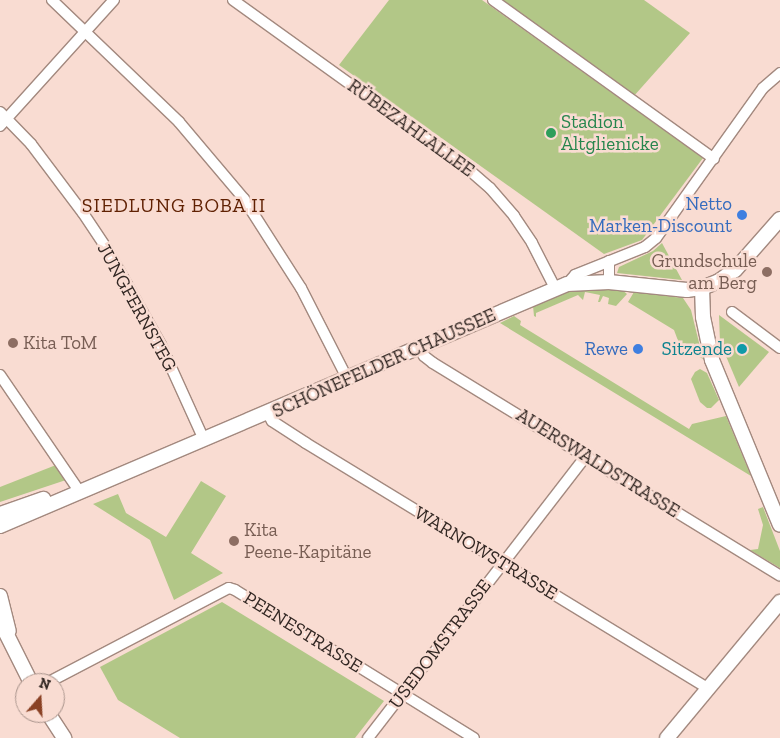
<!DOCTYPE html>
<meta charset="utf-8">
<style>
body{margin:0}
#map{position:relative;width:780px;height:738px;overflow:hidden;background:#f9dcd2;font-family:"Zilla Slab",serif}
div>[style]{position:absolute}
.green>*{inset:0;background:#b2c787}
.roads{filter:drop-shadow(1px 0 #a3897f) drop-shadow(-1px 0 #a3897f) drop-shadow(0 1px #a3897f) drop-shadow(0 -1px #a3897f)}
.street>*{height:10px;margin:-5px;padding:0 5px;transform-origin:5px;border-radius:5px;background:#fff}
.secondary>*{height:14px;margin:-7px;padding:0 7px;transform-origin:7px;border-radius:7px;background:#fff}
.dots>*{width:14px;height:14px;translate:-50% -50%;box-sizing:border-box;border:2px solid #f9dcd2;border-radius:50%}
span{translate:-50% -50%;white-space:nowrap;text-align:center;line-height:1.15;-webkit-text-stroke:5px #f9dcd2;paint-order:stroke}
.leisure-label{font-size:19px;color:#27864d}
.left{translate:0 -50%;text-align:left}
.street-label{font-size:19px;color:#322723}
.shop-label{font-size:19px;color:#366cbe}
.right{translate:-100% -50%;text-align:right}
.education-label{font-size:19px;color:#785e54}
.culture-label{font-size:19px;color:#0d838f}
.neighbourhood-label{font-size:20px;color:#602103;letter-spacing:1px}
.north{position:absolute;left:15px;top:673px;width:50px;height:50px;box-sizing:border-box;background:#f9dcd2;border:1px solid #a9948c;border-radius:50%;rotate:19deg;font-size:14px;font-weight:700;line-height:20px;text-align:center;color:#322723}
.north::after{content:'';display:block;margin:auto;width:18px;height:22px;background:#8a4124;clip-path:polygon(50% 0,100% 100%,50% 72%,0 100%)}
</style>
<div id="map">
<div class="green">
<div style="clip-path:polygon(389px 0,482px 0,703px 158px,642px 240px,604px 254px,339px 65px)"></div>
<div style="clip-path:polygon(497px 0,644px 0,690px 33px,633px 97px)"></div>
<div style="clip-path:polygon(662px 243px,682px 280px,617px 273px,619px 267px,653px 251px)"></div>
<div style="clip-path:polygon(579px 290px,622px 290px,627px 294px,616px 306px,608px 304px,609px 298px,603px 296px,600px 302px,598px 302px,600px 295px,585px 292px,583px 300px,578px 295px,536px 313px,536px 317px,534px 316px,533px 306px,536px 304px,565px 292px)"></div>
<div style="clip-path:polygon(634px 292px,683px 298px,691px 310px,703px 359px,680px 346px,674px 330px,628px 302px)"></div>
<div style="clip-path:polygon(719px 315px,769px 352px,739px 387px,720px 342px)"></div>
<div style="clip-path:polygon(514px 316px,521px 321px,520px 325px,689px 429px,692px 424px,726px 416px,751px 476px,500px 323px)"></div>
<div style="clip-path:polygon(700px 369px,707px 373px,719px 400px,711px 408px,707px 408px,700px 402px,691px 379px,695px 372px)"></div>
<div style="clip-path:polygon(56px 465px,66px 480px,0 502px,0 487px)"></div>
<div style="clip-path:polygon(201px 481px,226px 496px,191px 553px,223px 573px,174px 600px,150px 540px,93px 504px,118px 494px,126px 513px,166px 537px)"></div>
<div style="clip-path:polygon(763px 507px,780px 551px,780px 568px,750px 550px,758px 549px,763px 525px,758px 509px)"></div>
<div style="clip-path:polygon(222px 602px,384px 701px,355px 738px,180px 738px,118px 700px,100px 667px)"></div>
</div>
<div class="roads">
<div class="street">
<div style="left:52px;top:0;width:176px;rotate:43.8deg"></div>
<div style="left:179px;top:122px;width:101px;rotate:49.8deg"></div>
<div style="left:244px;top:199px;width:106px;rotate:57.4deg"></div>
<div style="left:301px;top:288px;width:101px;rotate:62.9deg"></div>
<div style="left:233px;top:0;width:289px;rotate:35.7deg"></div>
<div style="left:468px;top:169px;width:29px;rotate:41deg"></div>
<div style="left:490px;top:188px;width:37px;rotate:49deg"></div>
<div style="left:514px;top:216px;width:32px;rotate:56deg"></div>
<div style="left:532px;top:243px;width:51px;rotate:62.9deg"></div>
<div style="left:493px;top:0;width:272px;rotate:35.7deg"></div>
<div style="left:0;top:112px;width:45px;rotate:45.9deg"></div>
<div style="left:31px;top:144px;width:86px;rotate:53deg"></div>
<div style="left:83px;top:213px;width:43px;rotate:56.3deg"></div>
<div style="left:107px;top:249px;width:110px;rotate:60.6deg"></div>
<div style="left:161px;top:345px;width:104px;rotate:65.6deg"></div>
<div style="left:0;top:126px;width:170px;rotate:-47.9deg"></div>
<div style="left:609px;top:261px;width:21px;rotate:90deg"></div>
<div style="left:567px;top:284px;width:12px;rotate:-48deg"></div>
<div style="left:575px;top:275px;width:75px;rotate:-21.8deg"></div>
<div style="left:645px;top:247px;width:14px;rotate:-39deg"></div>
<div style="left:656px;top:238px;width:184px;rotate:-54.5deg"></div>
<div style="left:763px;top:88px;width:23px;rotate:-41deg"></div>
<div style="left:732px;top:312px;width:60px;rotate:36.9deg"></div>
<div style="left:419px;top:347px;width:10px;rotate:61deg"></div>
<div style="left:424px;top:356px;width:11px;rotate:38deg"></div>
<div style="left:433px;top:363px;width:407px;rotate:31.5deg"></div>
<div style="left:0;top:375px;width:140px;rotate:55.7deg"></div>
<div style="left:268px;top:414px;width:8px;rotate:60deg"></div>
<div style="left:272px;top:421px;width:40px;rotate:32.9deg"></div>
<div style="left:306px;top:443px;width:471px;rotate:31.4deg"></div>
<div style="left:47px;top:683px;width:205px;rotate:-27.6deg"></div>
<div style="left:229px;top:588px;width:6px;rotate:18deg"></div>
<div style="left:235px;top:590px;width:281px;rotate:31.8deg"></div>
<div style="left:368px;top:738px;width:356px;rotate:-52.3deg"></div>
</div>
<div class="secondary">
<div style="left:702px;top:288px;width:29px;rotate:88deg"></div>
<div style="left:703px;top:317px;width:44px;rotate:78.2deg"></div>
<div style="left:712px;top:360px;width:178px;rotate:67.6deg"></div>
<div style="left:0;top:514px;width:46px;rotate:-19.2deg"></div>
<div style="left:0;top:526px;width:616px;rotate:-23.11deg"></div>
<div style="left:567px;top:284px;width:42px;rotate:-2.7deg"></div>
<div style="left:609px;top:282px;width:78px;rotate:5.9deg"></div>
<div style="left:687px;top:290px;width:15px;rotate:-8deg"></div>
<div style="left:702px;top:288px;width:18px;rotate:-22deg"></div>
<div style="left:719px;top:281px;width:19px;rotate:-35deg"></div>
<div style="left:735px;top:270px;width:68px;rotate:-48.6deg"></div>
<div style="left:0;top:596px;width:36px;rotate:76deg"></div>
<div style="left:0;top:621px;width:69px;rotate:63.4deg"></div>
<div style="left:48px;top:713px;width:30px;rotate:57deg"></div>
<div style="left:667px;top:738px;width:177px;rotate:-50.3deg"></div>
</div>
</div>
<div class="dots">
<div style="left:551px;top:133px;background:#2e9e5b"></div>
<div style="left:742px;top:215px;background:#3f7fe0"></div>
<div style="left:767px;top:272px;background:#8d6e63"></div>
<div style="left:13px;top:343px;background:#8d6e63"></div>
<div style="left:638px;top:349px;background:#3f7fe0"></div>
<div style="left:742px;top:349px;background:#0f9aa8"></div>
<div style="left:234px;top:541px;background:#8d6e63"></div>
</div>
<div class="leisure-label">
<span class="left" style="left:561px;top:133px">Stadion<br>Altglienicke</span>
</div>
<div class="street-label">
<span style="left:411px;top:128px;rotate:36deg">RÜBEZAHLALLEE</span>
<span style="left:137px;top:307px;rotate:61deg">JUNGFERNSTEG</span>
<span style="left:384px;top:363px;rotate:-24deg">SCHÖNEFELDER CHAUSSEE</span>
<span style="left:598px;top:463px;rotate:32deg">AUERSWALDSTRASSE</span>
<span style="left:486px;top:553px;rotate:31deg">WARNOWSTRASSE</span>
<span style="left:303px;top:632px;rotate:32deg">PEENESTRASSE</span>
<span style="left:440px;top:644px;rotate:-53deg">USEDOMSTRASSE</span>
</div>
<div class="shop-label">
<span class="right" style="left:732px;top:215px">Netto<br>Marken-Discount</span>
<span class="right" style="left:628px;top:349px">Rewe</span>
</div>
<div class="education-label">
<span class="right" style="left:757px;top:272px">Grundschule<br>am Berg</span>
<span class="left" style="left:23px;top:343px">Kita ToM</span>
<span class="left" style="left:244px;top:541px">Kita<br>Peene-Kapitäne</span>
</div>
<div class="culture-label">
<span class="right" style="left:732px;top:349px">Sitzende</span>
</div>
<div class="neighbourhood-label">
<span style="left:174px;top:205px">SIEDLUNG BOBA II</span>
</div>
<div class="north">N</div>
</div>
